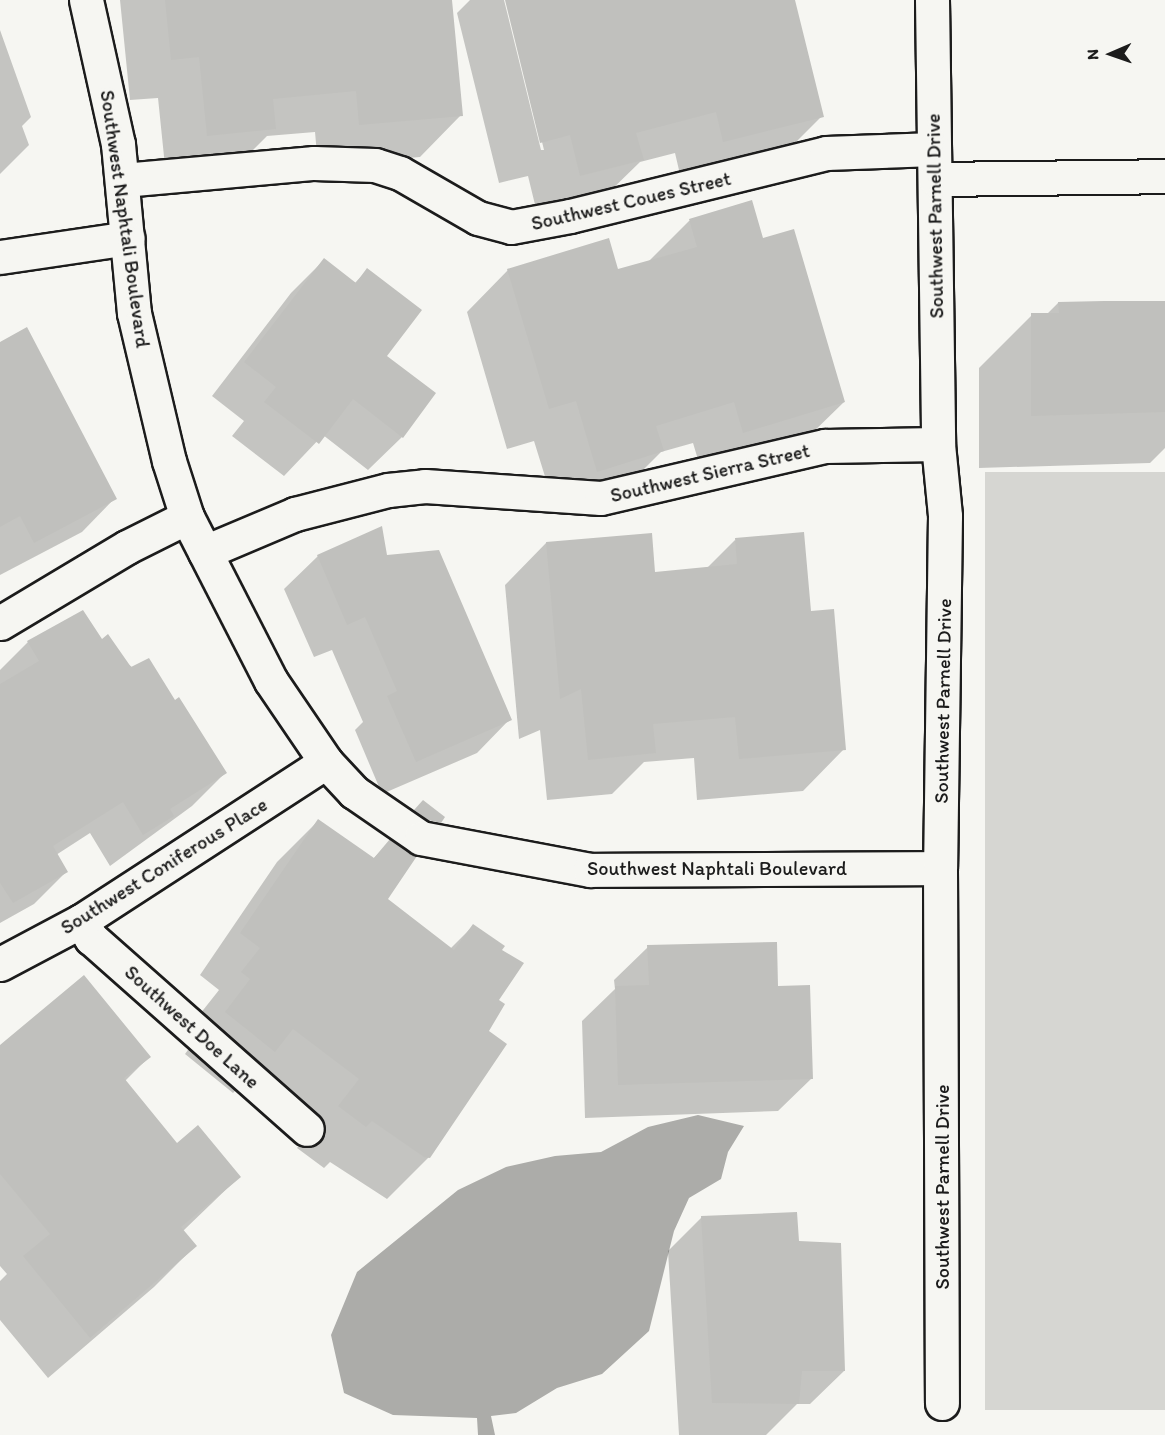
<!DOCTYPE html>
<style>
body{margin:0}
#map{position:relative;width:1165px;height:1435px;overflow:hidden;background:#f6f6f2;font-family:Itim,sans-serif}
div>[style]{position:absolute}
.green>*{inset:0;background:#d6d6d2;transform-origin:0 0}
.water>*{inset:0;background:#acaca9}
.shadow>*{inset:0;background:#0003}
.building>*{inset:0;background:#c0c0bd}
.roads{filter:drop-shadow(2px 0 #1c1c1c) drop-shadow(-2px 0 #1c1c1c) drop-shadow(0 2px #1c1c1c) drop-shadow(0 -2px #1c1c1c)}
.street>*{height:33px;margin:-16.5px;padding:0 16.5px;transform-origin:16.5px;border-radius:16.5px;background:#f6f6f2}
span{translate:-50% -50%;white-space:nowrap;text-align:center;line-height:1.15;-webkit-text-stroke:5px #f6f6f2;paint-order:stroke}
.street-label{font-size:20px;color:#1c1c1c}
.north{position:absolute;left:1081px;top:24px;width:60px;height:60px;-webkit-text-stroke:4px #f6f6f2;paint-order:stroke;rotate:268deg;font-size:16px;font-weight:700;line-height:24px;text-align:center;color:#1c1c1c}
.north::after{content:'';display:block;margin:auto;width:21px;height:27px;background:#1c1c1c;clip-path:polygon(50% 0,100% 100%,50% 72%,0 100%)}
</style>
<div id="map">
<div class="green">
<div style="left:1165px;top:472px;width:938px;height:180px;rotate:90deg"></div>
</div>
<div class="water">
<div style="clip-path:polygon(698px 1115px,744px 1126px,728px 1152px,721px 1179px,689px 1198px,674px 1231px,649px 1331px,602px 1374px,557px 1388px,516px 1413px,491px 1416px,495px 1435px,478px 1435px,477px 1418px,393px 1415px,344px 1393px,331px 1335px,357px 1272px,458px 1190px,506px 1167px,555px 1156px,601px 1152px,648px 1127px)"></div>
</div>
<div class="shadow">
<div style="clip-path:polygon(120px 0,451px 0,461px 115px,420px 157px,318px 166px,315px 132px,267px 136px,233px 170px,166px 176px,158px 98px,130px 100px)"></div>
<div style="clip-path:polygon(470px 0,504px 0,541px 150px,544px 150px,507px 0,793px 0,822px 116px,780px 158px,682px 183px,675px 153px,640px 162px,600px 201px,538px 217px,528px 176px,499px 183px,457px 13px)"></div>
<div style="clip-path:polygon(0 30px,31px 117px,22px 126px,29px 145px,0 174px)"></div>
<div style="clip-path:polygon(751px 202px,762px 240px,844px 402px,802px 443px,702px 473px,693px 443px,661px 452px,621px 492px,556px 512px,534px 441px,507px 449px,467px 312px,508px 270px,617px 271px,648px 262px,689px 221px)"></div>
<div style="clip-path:polygon(324px 260px,354px 284px,367px 270px,402px 437px,368px 470px,323px 435px,284px 476px,232px 436px,244px 421px,212px 396px,291px 293px)"></div>
<div style="clip-path:polygon(1165px 302px,1165px 448px,1150px 463px,979px 468px,979px 368px,1032px 315px,1046px 315px,1058px 303px)"></div>
<div style="clip-path:polygon(0 343px,115px 498px,82px 532px,0 575px)"></div>
<div style="clip-path:polygon(735px 540px,809px 612px,844px 749px,803px 791px,697px 800px,694px 758px,644px 762px,612px 794px,547px 800px,540px 730px,519px 739px,505px 585px,546px 543px,654px 573px,706px 569px)"></div>
<div style="clip-path:polygon(318px 556px,386px 556px,510px 719px,477px 753px,382px 794px,355px 730px,363px 722px,332px 650px,314px 657px,284px 589px)"></div>
<div style="clip-path:polygon(28px 642px,101px 642px,175px 702px,225px 773px,192px 806px,110px 866px,90px 833px,56px 855px,66px 872px,34px 904px,0 923px,0 670px)"></div>
<div style="clip-path:polygon(318px 821px,373px 859px,390px 841px,386px 899px,450px 949px,473px 926px,499px 950px,497px 1000px,487px 1032px,429px 1157px,387px 1199px,330px 1162px,324px 1168px,297px 1148px,318px 1121px,253px 1072px,233px 1093px,185px 1054px,209px 1021px,200px 1014px,219px 990px,200px 975px,277px 862px)"></div>
<div style="clip-path:polygon(648px 947px,777px 987px,812px 1078px,778px 1111px,585px 1118px,582px 1021px,615px 989px,614px 980px)"></div>
<div style="clip-path:polygon(0 1047px,149px 1057px,125px 1081px,176px 1145px,239px 1177px,183px 1231px,195px 1246px,154px 1287px,48px 1378px,0 1320px,0 1281px,7px 1274px,0 1266px)"></div>
<div style="clip-path:polygon(702px 1217px,798px 1243px,844px 1371px,810px 1404px,797px 1404px,766px 1435px,679px 1435px,668px 1251px)"></div>
</div>
<div class="building">
<div style="clip-path:polygon(165px 0,452px 0,463px 116px,359px 125px,356px 91px,273px 99px,276px 129px,207px 136px,199px 57px,171px 60px)"></div>
<div style="clip-path:polygon(505px 0,795px 0,824px 117px,723px 142px,716px 112px,636px 133px,644px 160px,580px 176px,570px 135px,540px 143px)"></div>
<div style="clip-path:polygon(752px 200px,763px 238px,794px 229px,845px 402px,743px 433px,734px 402px,656px 426px,664px 451px,597px 472px,576px 401px,549px 409px,507px 269px,609px 238px,618px 269px,697px 247px,689px 219px)"></div>
<div style="clip-path:polygon(324px 258px,356px 283px,367px 268px,422px 310px,387px 356px,436px 393px,403px 438px,353px 399px,319px 444px,264px 402px,276px 387px,244px 362px)"></div>
<div style="clip-path:polygon(1104px 301px,1165px 301px,1165px 412px,1031px 416px,1031px 313px,1059px 313px,1058px 302px)"></div>
<div style="clip-path:polygon(27px 327px,117px 499px,34px 543px,20px 516px,0 527px,0 342px)"></div>
<div style="clip-path:polygon(382px 526px,387px 555px,439px 550px,512px 720px,416px 762px,387px 696px,397px 691px,365px 617px,347px 625px,317px 555px)"></div>
<div style="clip-path:polygon(804px 532px,811px 611px,834px 609px,846px 750px,739px 759px,735px 717px,653px 724px,656px 753px,588px 760px,581px 689px,560px 699px,546px 542px,652px 533px,655px 572px,737px 564px,735px 538px)"></div>
<div style="clip-path:polygon(83px 610px,102px 639px,108px 634px,131px 667px,149px 658px,175px 700px,179px 697px,227px 773px,170px 809px,174px 816px,143px 835px,123px 802px,53px 846px,68px 872px,13px 903px,0 883px,0 684px,39px 661px,27px 641px)"></div>
<div style="clip-path:polygon(423px 800px,445px 817px,441px 823px,428px 820px,414px 810px)"></div>
<div style="clip-path:polygon(318px 819px,374px 858px,390px 839px,417px 856px,388px 899px,454px 950px,473px 924px,505px 946px,502px 950px,524px 963px,499px 1000px,505px 1004px,489px 1031px,507px 1044px,430px 1158px,424px 1157px,372px 1121px,366px 1127px,338px 1106px,359px 1079px,293px 1029px,275px 1052px,225px 1012px,250px 979px,241px 972px,260px 948px,240px 933px)"></div>
<div style="clip-path:polygon(777px 942px,778px 986px,810px 985px,813px 1079px,618px 1085px,615px 986px,649px 985px,647px 945px)"></div>
<div style="clip-path:polygon(84px 975px,151px 1057px,124px 1078px,177px 1143px,198px 1125px,241px 1177px,181px 1227px,197px 1246px,90px 1338px,23px 1256px,50px 1234px,0 1174px,0 1045px)"></div>
<div style="clip-path:polygon(797px 1212px,799px 1241px,841px 1243px,845px 1371px,802px 1371px,799px 1404px,712px 1403px,701px 1216px)"></div>
</div>
<div class="roads">
<div class="street">
<div style="left:86px;top:0;width:148px;rotate:77.5deg"></div>
<div style="left:118px;top:144px;width:170px;rotate:84.6deg"></div>
<div style="left:134px;top:313px;width:152px;rotate:76.7deg"></div>
<div style="left:169px;top:461px;width:59px;rotate:72.2deg"></div>
<div style="left:187px;top:517px;width:184px;rotate:62.9deg"></div>
<div style="left:271px;top:681px;width:98px;rotate:55.8deg"></div>
<div style="left:326px;top:762px;width:41px;rotate:47deg"></div>
<div style="left:354px;top:792px;width:81px;rotate:34.5deg"></div>
<div style="left:421px;top:838px;width:172px;rotate:10.7deg"></div>
<div style="left:590px;top:870px;width:350px;rotate:-0.3deg"></div>
<div style="left:932px;top:0;width:444px;rotate:89.2deg"></div>
<div style="left:938px;top:444px;width:72px;rotate:84.4deg"></div>
<div style="left:945px;top:516px;width:352px;rotate:90.8deg"></div>
<div style="left:940px;top:868px;width:535px;rotate:89.79deg"></div>
<div style="left:935px;top:179px;width:230px;rotate:-0.7deg"></div>
<div style="left:123px;top:180px;width:192px;rotate:-5.1deg"></div>
<div style="left:314px;top:163px;width:61px;rotate:1.9deg"></div>
<div style="left:375px;top:165px;width:26px;rotate:18deg"></div>
<div style="left:400px;top:173px;width:90px;rotate:30deg"></div>
<div style="left:478px;top:218px;width:34px;rotate:15deg"></div>
<div style="left:511px;top:227px;width:60px;rotate:-10.6deg"></div>
<div style="left:570px;top:216px;width:264px;rotate:-13.8deg"></div>
<div style="left:826px;top:153px;width:108px;rotate:-2.1deg"></div>
<div style="left:0;top:257px;width:129px;rotate:-8.4deg"></div>
<div style="left:205px;top:552px;width:98px;rotate:-22.9deg"></div>
<div style="left:295px;top:514px;width:96px;rotate:-14.5deg"></div>
<div style="left:388px;top:490px;width:37px;rotate:-6deg"></div>
<div style="left:425px;top:486px;width:176px;rotate:3.9deg"></div>
<div style="left:601px;top:498px;width:230px;rotate:-13.1deg"></div>
<div style="left:825px;top:446px;width:113px;rotate:-1deg"></div>
<div style="left:0;top:623px;width:148px;rotate:-30.9deg"></div>
<div style="left:127px;top:547px;width:67px;rotate:-26.6deg"></div>
<div style="left:81px;top:921px;width:20px;rotate:60deg"></div>
<div style="left:91px;top:938px;width:288px;rotate:41.5deg"></div>
<div style="left:0;top:964px;width:92px;rotate:-28deg"></div>
<div style="left:81px;top:921px;width:292px;rotate:-33deg"></div>
</div>
</div>
<div class="street-label">
<span style="left:631px;top:201px;rotate:-13deg">Southwest Coues Street</span>
<span style="left:935px;top:216px;rotate:-91deg">Southwest Parnell Drive</span>
<span style="left:125px;top:219px;rotate:82deg">Southwest Naphtali Boulevard</span>
<span style="left:710px;top:473px;rotate:-13deg">Southwest Sierra Street</span>
<span style="left:943px;top:701px;rotate:-89deg">Southwest Parnell Drive</span>
<span style="left:164px;top:866px;rotate:-32deg">Southwest Coniferous Place</span>
<span style="left:717px;top:868px">Southwest Naphtali Boulevard</span>
<span style="left:192px;top:1027px;rotate:42deg">Southwest Doe Lane</span>
<span style="left:942px;top:1187px;rotate:-90deg">Southwest Parnell Drive</span>
</div>
<div class="north">N</div>
</div>
